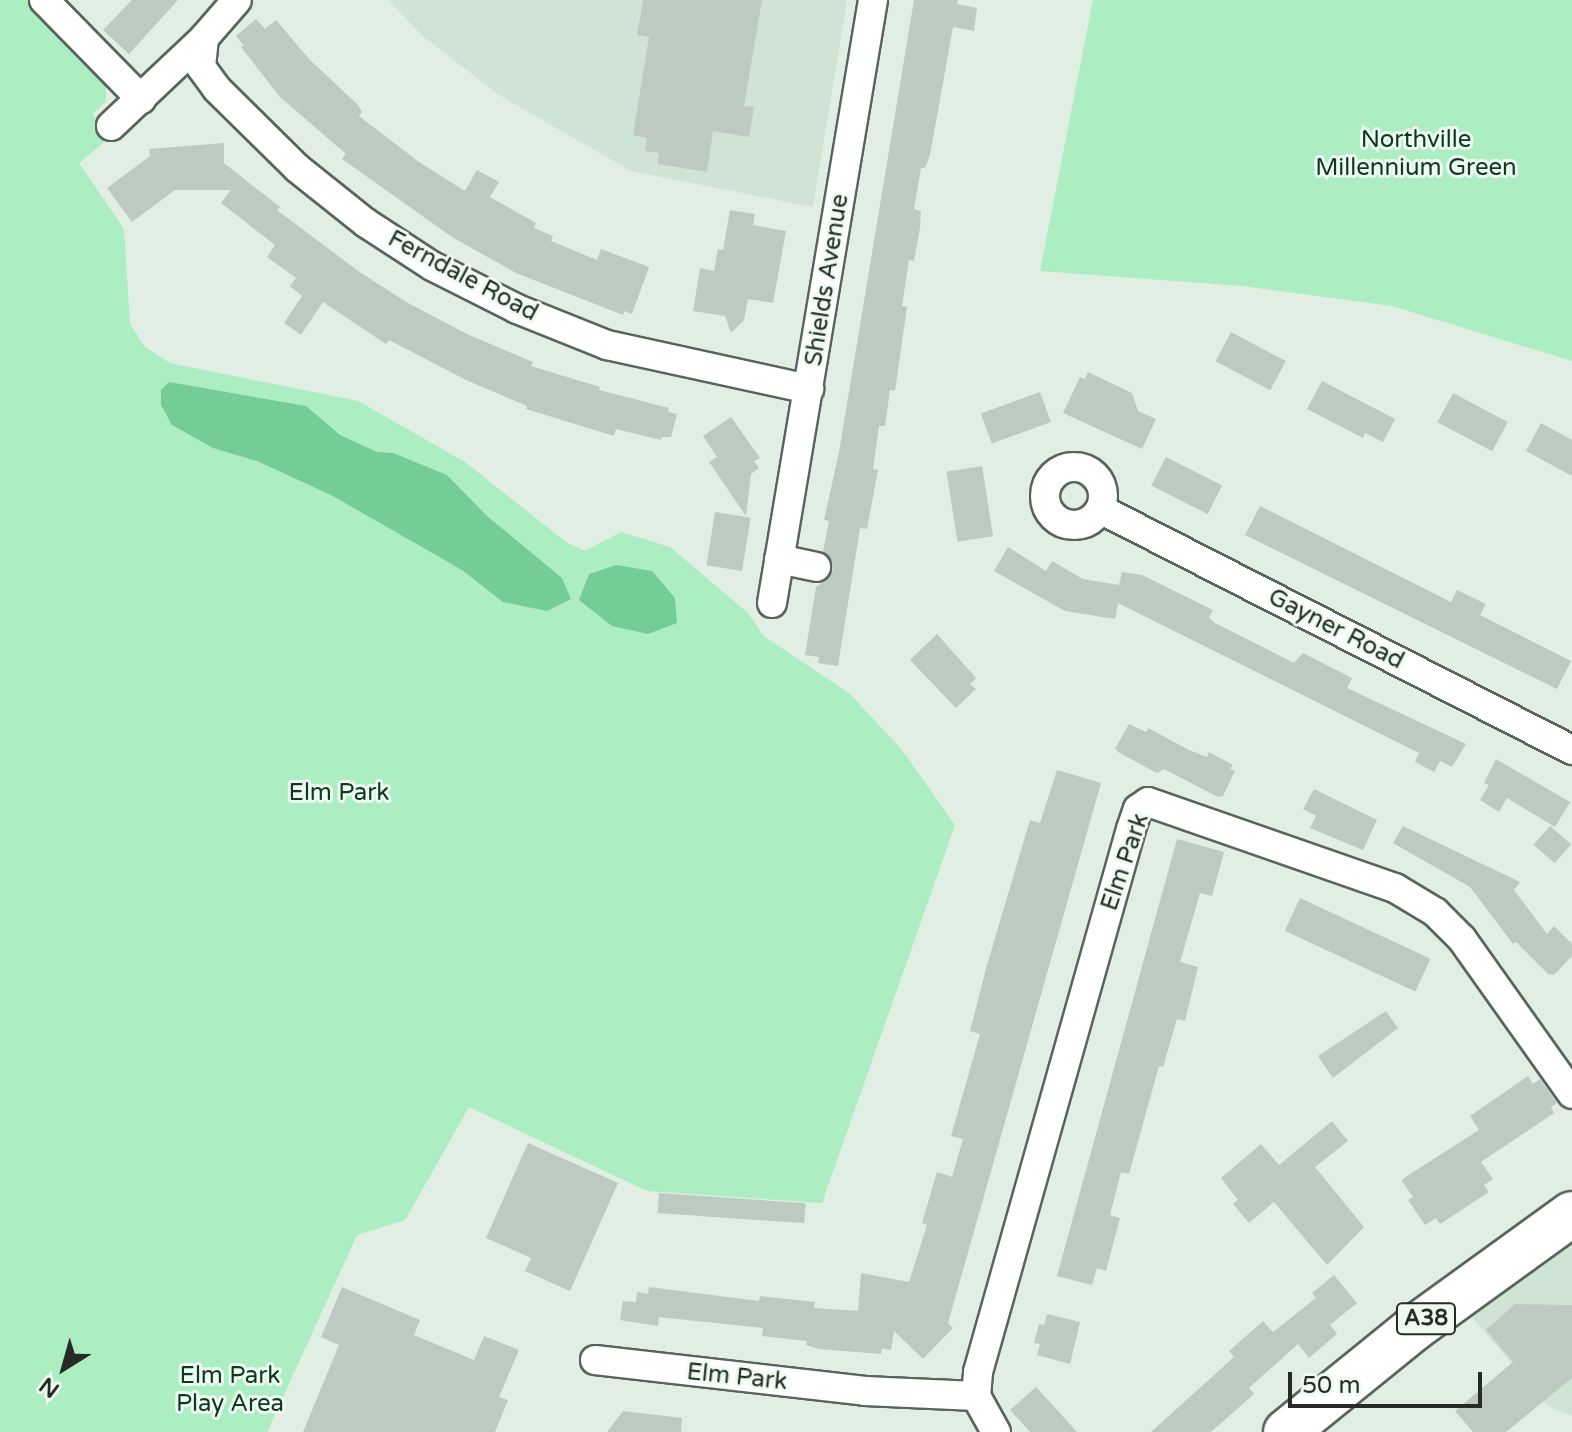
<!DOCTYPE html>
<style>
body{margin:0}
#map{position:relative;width:1572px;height:1432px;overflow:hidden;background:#e0eee4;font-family:"Varela Round",sans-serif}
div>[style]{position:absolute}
.built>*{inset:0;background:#d0e4d5}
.green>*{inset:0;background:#acedc2}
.forest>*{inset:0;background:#74cd96}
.building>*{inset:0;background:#bdcac1;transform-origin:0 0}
.roads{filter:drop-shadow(2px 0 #58645c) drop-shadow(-2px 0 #58645c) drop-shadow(0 2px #58645c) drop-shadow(0 -2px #58645c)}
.street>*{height:28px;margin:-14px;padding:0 14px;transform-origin:14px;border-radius:14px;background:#fff}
.street>.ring{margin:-14px;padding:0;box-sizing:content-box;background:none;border:28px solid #fff;border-radius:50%}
.primary>*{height:44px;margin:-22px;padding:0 22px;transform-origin:22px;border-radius:22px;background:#fff}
span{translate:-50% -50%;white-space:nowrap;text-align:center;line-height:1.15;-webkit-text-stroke:6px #edfbf1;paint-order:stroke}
.shield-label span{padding:2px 6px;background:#edfbf1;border:2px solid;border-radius:6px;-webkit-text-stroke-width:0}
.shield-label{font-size:22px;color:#262b27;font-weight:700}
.park-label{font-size:24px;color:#103721}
.street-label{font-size:24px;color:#262b27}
.north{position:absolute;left:24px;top:1328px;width:80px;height:80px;-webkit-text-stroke:6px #edfbf1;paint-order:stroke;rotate:217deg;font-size:22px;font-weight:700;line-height:32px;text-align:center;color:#262b27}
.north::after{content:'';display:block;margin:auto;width:28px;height:36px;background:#262b27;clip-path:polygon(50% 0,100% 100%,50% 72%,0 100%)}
.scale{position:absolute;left:1288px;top:1372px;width:194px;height:36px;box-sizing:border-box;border:4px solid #262b27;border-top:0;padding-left:10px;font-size:24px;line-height:28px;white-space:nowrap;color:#262b27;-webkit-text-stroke:6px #edfbf1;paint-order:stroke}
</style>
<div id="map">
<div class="built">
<div style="clip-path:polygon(388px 0,847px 0,813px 207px,631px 171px,499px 95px,425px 38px)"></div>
<div style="clip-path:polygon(1572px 1244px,1572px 1416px,1549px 1407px,1470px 1315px)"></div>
</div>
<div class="green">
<div style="clip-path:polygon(0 0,29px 0,106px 77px,106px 101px,93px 114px,109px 138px,79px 163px,124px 229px,130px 324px,145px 347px,170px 363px,358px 401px,465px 462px,566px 542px,585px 551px,621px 532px,670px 547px,748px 613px,764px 636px,850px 694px,902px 750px,955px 825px,822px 1203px,647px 1191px,469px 1107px,405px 1220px,357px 1235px,267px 1432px,0 1432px)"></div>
<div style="clip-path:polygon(1093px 0,1572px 0,1572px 361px,1392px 306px,1242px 286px,1040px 271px)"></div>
</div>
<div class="forest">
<div style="clip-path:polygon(169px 382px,306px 406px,340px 435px,377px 452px,393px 453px,447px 475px,487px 516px,562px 578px,571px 599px,547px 611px,503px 602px,462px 570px,331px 495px,257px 461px,213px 448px,172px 425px,161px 405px,161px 390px)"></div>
<div style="clip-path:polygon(616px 565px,652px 571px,675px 598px,677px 623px,648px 634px,612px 626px,579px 600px,589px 574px)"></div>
</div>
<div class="building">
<div style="clip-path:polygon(132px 0,178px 0,129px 54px,103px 30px)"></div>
<div style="clip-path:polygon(643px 0,762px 0,744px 106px,754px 107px,749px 137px,713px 131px,707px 172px,657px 164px,659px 153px,645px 151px,647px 138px,633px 135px,649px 37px,637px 35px)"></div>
<div style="clip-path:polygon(914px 0,958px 0,957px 4px,977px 8px,974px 31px,953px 27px,930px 155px,925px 168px,921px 168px,914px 209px,921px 211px,920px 228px,914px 261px,909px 260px,902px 306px,907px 307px,895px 391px,890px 390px,885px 426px,879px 426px,873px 469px,878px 470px,867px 529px,860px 528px,838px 666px,818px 663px,819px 657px,805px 655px,816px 587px,828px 579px,833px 570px,832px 561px,823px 552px,829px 521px,824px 520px,839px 452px)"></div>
<div style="clip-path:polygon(256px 19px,265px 29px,276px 20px,309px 59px,358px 105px,362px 112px,359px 116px,419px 162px,465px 191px,477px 170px,499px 182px,490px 197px,536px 223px,534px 228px,553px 236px,551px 241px,597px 260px,601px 249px,649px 267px,632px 314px,624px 311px,623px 315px,516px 273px,452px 237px,342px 159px,346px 154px,280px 97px,241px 47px,244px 46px,236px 36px)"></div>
<div style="clip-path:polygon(224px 143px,224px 163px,280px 207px,277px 210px,361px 273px,408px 303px,469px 335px,533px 362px,531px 366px,600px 387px,599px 390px,669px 408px,668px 412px,677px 414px,671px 437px,662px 437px,661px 440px,616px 429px,614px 436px,526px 409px,527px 406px,466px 380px,389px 340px,386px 344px,323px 302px,301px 335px,284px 323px,302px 296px,290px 286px,296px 278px,267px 257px,275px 245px,221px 203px,231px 190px,175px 190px,132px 222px,107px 188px,150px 156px,149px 149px)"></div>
<div style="clip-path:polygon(730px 210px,755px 214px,753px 225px,786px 231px,773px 303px,748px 299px,744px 320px,731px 333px,725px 316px,693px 311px,700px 268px,714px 271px,718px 249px,723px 250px)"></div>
<div style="left:1231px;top:332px;width:62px;height:33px;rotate:28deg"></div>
<div style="clip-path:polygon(1088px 372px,1132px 393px,1138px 411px,1156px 419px,1142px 449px,1063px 413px,1080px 377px,1085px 379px)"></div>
<div style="clip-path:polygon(1322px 381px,1395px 419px,1383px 442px,1365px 433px,1363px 438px,1307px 409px)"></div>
<div style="left:1040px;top:392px;width:32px;height:63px;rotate:70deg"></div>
<div style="left:1453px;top:393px;width:62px;height:33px;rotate:28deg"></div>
<div style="clip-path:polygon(731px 417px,760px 458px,754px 461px,759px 468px,751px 474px,746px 516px,709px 462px,717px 457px,703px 436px)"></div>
<div style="clip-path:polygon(1541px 423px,1572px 440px,1572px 476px,1526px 451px)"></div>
<div style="left:1166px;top:457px;width:63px;height:32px;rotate:27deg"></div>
<div style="left:982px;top:466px;width:71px;height:36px;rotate:81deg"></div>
<div style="clip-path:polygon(1260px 506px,1451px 602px,1457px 590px,1486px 604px,1480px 615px,1571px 661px,1557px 689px,1245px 535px)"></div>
<div style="left:715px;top:512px;width:36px;height:54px;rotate:9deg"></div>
<div style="clip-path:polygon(1008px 547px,1046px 571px,1052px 561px,1083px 579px,1119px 585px,1122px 572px,1142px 575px,1213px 610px,1209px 618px,1215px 623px,1294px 663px,1303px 653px,1352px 678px,1347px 688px,1466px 744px,1452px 767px,1440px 761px,1434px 772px,1415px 762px,1419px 753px,1118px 603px,1115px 619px,1065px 611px,994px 571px)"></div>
<div style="clip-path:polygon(937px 634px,976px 678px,970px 684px,976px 689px,956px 708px,910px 660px)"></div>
<div style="clip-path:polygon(1129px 724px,1146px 732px,1148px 728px,1189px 750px,1207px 757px,1209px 752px,1233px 765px,1230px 769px,1235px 771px,1223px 796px,1218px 797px,1164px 769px,1157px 773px,1118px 752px,1115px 749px)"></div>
<div style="clip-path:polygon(1496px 759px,1570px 802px,1555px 827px,1507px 798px,1499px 812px,1480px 800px,1489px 785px,1484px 783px)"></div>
<div style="clip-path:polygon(1057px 770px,1101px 783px,948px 1323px,953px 1328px,923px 1359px,894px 1331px,891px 1350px,882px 1348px,881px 1354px,819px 1349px,806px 1345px,807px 1341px,762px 1336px,763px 1328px,659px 1317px,658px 1326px,620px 1320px,623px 1301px,636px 1302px,637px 1292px,648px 1294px,649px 1287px,759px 1301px,760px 1296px,815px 1302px,814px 1308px,858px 1311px,861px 1273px,909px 1282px,927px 1225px,922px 1223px,937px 1172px,952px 1177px,963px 1139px,951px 1136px,980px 1034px,970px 1031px,987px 965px,1030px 820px,1040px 823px)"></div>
<div style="clip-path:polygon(1314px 789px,1377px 820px,1363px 850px,1310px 828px,1316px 816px,1303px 809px)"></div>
<div style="clip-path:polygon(1403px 826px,1520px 882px,1514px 890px,1547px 934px,1554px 926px,1572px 944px,1572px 956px,1554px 975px,1548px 974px,1516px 942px,1513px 944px,1470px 887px,1393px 843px)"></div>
<div style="left:1550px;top:826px;width:28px;height:25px;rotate:41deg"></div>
<div style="clip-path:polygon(1177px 839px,1224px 852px,1212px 896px,1200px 893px,1180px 962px,1198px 967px,1185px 1021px,1177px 1019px,1163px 1067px,1159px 1066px,1129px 1174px,1121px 1172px,1110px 1215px,1120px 1218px,1106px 1271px,1097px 1268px,1092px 1285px,1057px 1276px)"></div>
<div style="left:1300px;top:898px;width:144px;height:36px;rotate:25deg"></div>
<div style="clip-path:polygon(1386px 1011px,1398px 1028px,1333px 1078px,1318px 1056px)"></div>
<div style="clip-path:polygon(1528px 1076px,1533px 1084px,1540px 1079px,1557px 1103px,1551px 1107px,1554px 1113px,1481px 1162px,1493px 1179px,1484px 1185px,1489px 1192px,1440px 1224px,1436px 1218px,1425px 1225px,1408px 1200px,1413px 1197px,1402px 1181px,1404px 1178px,1479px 1130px,1470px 1116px)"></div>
<div style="clip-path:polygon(1332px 1121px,1348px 1141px,1315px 1167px,1364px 1227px,1327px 1265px,1274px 1202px,1249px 1223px,1233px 1204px,1238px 1200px,1221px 1178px,1261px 1144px,1279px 1165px)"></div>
<div style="clip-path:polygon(528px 1143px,618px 1183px,570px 1291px,525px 1271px,531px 1258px,486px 1238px)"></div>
<div style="left:659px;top:1193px;width:147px;height:20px;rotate:4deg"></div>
<div style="clip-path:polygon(1334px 1275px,1357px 1303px,1330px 1325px,1337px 1334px,1309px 1358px,1298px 1344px,1249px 1388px,1254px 1394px,1211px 1432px,1151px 1432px,1234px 1357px,1229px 1351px,1263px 1321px,1273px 1332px,1316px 1298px,1312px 1293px)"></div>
<div style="clip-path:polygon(342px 1287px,420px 1320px,414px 1335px,474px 1360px,484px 1336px,519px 1350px,499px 1397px,508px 1400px,495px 1432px,303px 1432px,339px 1345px,321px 1337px)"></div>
<div style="clip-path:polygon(1515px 1304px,1572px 1305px,1572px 1378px,1506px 1432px,1473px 1432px,1455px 1411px,1513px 1362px,1486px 1330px)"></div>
<div style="clip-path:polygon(1047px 1314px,1080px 1322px,1070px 1364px,1037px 1355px,1040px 1344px,1034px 1343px,1039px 1324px,1044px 1325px)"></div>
<div style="clip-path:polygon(1036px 1387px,1059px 1412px,1077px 1432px,1030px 1432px,1010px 1410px)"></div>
<div style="clip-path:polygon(623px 1411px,682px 1418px,681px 1432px,607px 1432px)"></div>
</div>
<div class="roads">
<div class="street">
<div style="left:44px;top:0;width:139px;rotate:45.6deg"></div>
<div style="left:204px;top:38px;width:29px;rotate:96deg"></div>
<div style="left:201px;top:67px;width:27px;rotate:54deg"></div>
<div style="left:217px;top:89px;width:112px;rotate:44.6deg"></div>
<div style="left:297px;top:168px;width:88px;rotate:38.6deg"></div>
<div style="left:366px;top:223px;width:79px;rotate:33.1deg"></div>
<div style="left:432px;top:266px;width:95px;rotate:26.8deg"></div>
<div style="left:517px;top:309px;width:97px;rotate:21.8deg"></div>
<div style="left:607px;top:345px;width:207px;rotate:12.3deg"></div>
<div style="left:111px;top:126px;width:128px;rotate:-43.4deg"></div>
<div style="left:204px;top:38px;width:50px;rotate:-49deg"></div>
<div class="ring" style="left:1045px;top:467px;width:30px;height:30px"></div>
<div style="left:1100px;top:509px;width:530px;rotate:27.05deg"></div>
<div style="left:779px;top:559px;width:38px;rotate:12deg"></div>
<div style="left:772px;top:603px;width:611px;rotate:-80.49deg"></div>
<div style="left:595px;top:1360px;width:272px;rotate:6.5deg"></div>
<div style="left:865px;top:1391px;width:111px;rotate:2.6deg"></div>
<div style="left:996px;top:1432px;width:41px;rotate:-119.1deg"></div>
<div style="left:976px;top:1396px;width:24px;rotate:-85deg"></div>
<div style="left:978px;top:1372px;width:564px;rotate:-74.26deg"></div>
<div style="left:1131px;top:829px;width:21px;rotate:-71deg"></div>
<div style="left:1138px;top:809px;width:12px;rotate:-35deg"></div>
<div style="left:1148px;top:802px;width:262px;rotate:19.2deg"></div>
<div style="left:1395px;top:888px;width:47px;rotate:31deg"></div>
<div style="left:1435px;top:912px;width:38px;rotate:45deg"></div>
<div style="left:1462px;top:939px;width:190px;rotate:54.6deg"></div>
</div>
<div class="primary">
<div style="left:1286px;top:1432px;width:164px;rotate:-39deg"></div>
<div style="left:1413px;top:1329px;width:196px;rotate:-35.9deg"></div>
</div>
</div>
<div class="shield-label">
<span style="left:1426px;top:1319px">A38</span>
</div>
<div class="park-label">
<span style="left:1416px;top:154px">Northville<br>Millennium Green</span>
<span style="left:339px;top:793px">Elm Park</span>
<span style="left:230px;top:1390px">Elm Park<br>Play Area</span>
</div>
<div class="street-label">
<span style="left:463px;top:276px;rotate:28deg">Ferndale Road</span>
<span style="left:827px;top:280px;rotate:-81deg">Shields Avenue</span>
<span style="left:1336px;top:629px;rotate:27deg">Gayner Road</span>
<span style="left:1125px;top:862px;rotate:-71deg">Elm Park</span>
<span style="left:737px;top:1377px;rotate:6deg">Elm Park</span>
</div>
<div class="north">N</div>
<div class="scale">50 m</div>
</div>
